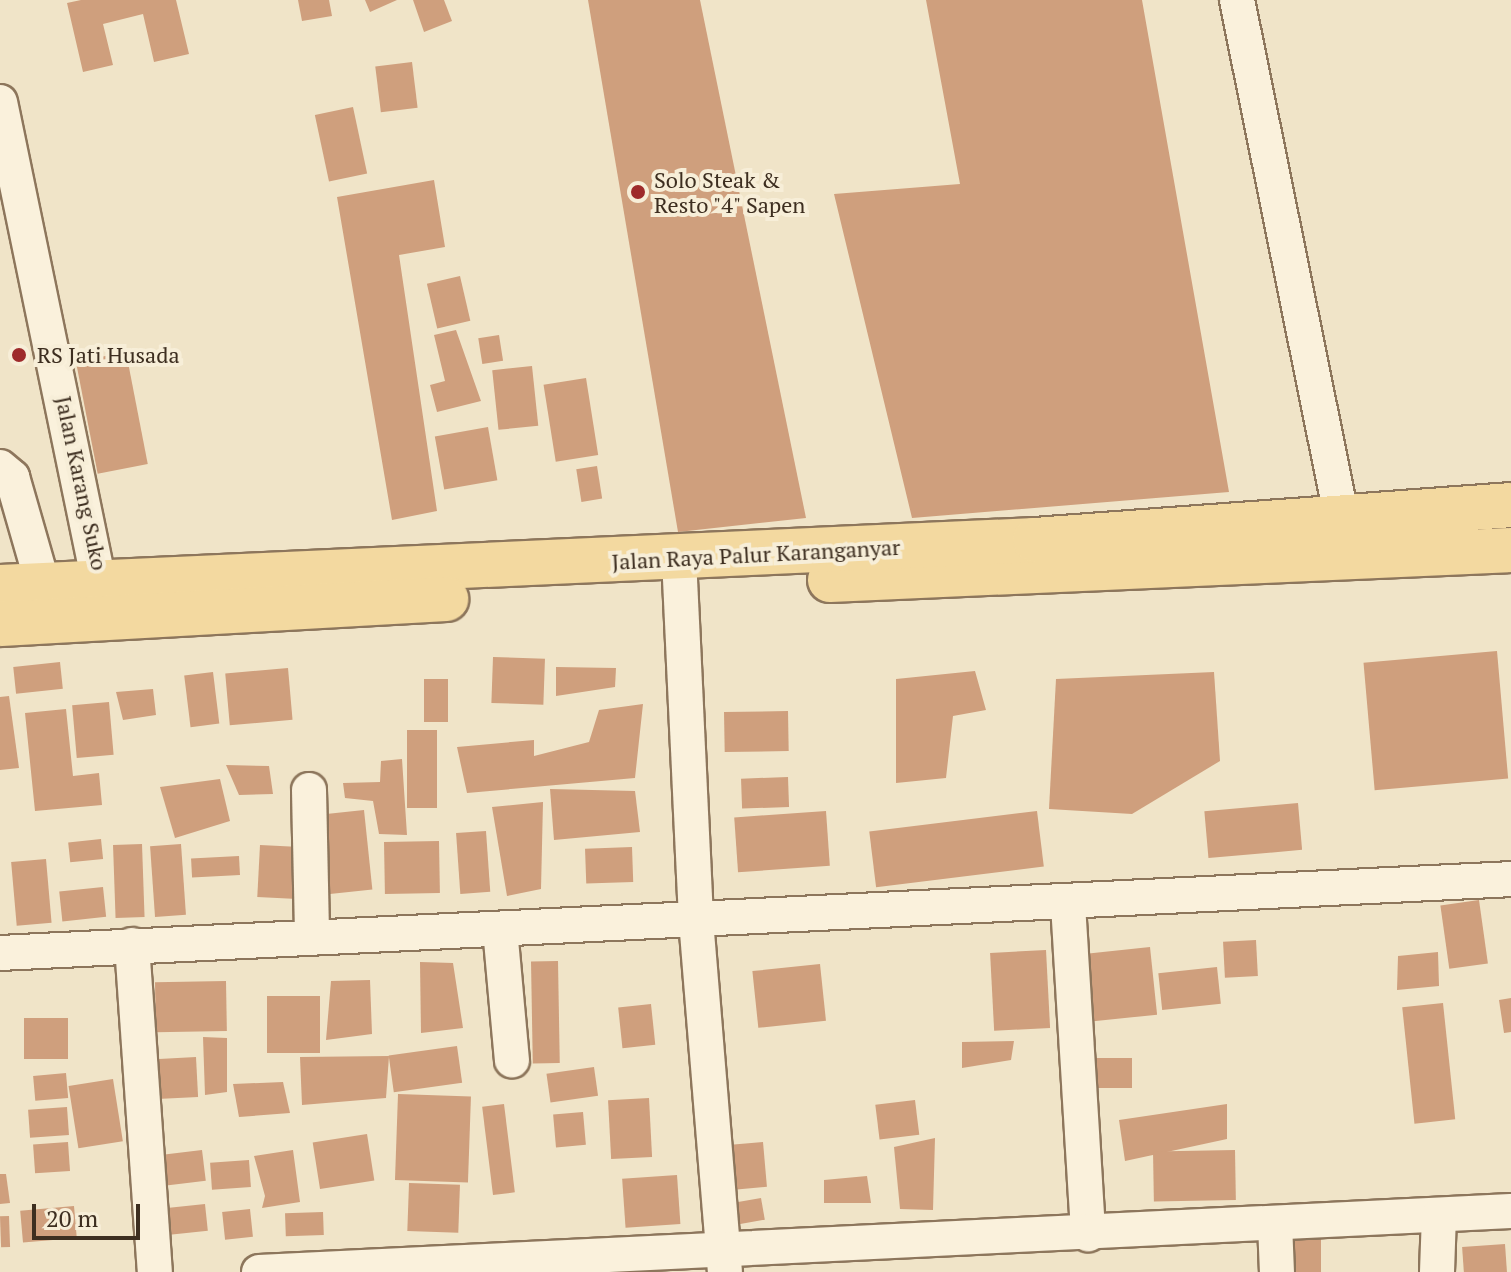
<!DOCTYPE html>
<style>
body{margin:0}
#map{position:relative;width:1511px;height:1272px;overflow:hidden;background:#f0e4c8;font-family:"PT Serif",serif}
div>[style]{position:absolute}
.building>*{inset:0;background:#cf9f7d;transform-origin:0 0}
.roads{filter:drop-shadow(2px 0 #8d765c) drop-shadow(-2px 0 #8d765c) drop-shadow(0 2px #8d765c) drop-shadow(0 -2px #8d765c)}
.minor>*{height:34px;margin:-17px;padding:0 17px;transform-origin:17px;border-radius:17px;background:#faf1dc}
.major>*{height:44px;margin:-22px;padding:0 22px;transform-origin:22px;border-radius:22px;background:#f3d9a0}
.dots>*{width:22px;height:22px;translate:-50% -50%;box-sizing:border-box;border:4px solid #f7eed8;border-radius:50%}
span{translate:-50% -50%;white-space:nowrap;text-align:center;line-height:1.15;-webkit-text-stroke:8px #f7eed8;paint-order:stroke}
.poi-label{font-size:22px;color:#3d2e20}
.left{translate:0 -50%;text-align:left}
.street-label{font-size:22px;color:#3d2e20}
.scale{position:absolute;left:32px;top:1204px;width:108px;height:36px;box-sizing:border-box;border:4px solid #3d2e20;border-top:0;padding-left:10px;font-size:24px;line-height:28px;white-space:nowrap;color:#3d2e20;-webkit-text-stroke:6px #f7eed8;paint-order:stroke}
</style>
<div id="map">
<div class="building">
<div style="clip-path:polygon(81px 0,176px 0,189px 54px,154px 62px,143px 14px,103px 24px,113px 65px,83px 72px,67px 3px)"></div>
<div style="clip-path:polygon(298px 0,329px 0,332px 16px,302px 21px)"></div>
<div style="clip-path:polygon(365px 0,397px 0,370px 12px)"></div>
<div style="clip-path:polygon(413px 0,444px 0,452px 21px,424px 32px)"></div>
<div style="clip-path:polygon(588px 0,700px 0,806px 518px,678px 532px)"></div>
<div style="clip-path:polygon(926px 0,1142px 0,1229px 492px,912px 518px,834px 194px,960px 184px)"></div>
<div style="left:412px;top:62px;width:46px;height:37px;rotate:83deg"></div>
<div style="left:353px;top:107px;width:68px;height:39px;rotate:78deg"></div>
<div style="clip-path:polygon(434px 180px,445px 247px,399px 255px,437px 511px,392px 520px,337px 197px)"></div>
<div style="left:460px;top:276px;width:46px;height:34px;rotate:77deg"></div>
<div style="clip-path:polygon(456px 330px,481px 401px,437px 412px,430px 385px,445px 381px,434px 335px)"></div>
<div style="left:499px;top:335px;width:26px;height:21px;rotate:81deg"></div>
<div style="left:126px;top:352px;width:114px;height:51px;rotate:79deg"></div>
<div style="left:532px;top:366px;width:60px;height:40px;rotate:84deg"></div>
<div style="left:586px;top:378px;width:78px;height:43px;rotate:81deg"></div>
<div style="left:488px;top:427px;width:54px;height:54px;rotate:80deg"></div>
<div style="left:597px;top:466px;width:33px;height:21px;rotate:81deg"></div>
<div style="left:1497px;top:651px;width:128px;height:134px;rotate:85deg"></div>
<div style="left:493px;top:657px;width:52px;height:46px;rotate:2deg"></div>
<div style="left:60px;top:662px;width:27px;height:47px;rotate:84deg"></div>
<div style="clip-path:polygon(556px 667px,616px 668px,615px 687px,556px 696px)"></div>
<div style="left:288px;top:668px;width:52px;height:63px;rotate:85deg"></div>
<div style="clip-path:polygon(975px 671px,986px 710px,953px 716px,946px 778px,896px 783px,896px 679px)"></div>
<div style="left:213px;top:672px;width:52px;height:29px;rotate:83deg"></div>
<div style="clip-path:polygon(1214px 672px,1220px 761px,1132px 814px,1049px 809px,1056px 679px)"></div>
<div style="left:424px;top:679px;width:24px;height:43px"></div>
<div style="clip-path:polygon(153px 689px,156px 715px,123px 720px,116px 692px)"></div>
<div style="clip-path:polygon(9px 696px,19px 768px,0 770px,0 697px)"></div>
<div style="left:109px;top:702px;width:53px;height:37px;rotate:85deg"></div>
<div style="clip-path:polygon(643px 704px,635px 778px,467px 793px,457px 747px,534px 740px,534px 756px,589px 742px,599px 710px)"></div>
<div style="clip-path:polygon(66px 709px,73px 776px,99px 773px,102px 805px,35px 811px,25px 713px)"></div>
<div style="left:788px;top:711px;width:40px;height:64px;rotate:89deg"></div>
<div style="left:407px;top:730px;width:30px;height:78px"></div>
<div style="clip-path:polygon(402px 759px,407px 835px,379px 834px,373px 801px,345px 798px,343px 783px,380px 782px,381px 761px)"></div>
<div style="clip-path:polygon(226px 765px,269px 766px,273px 794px,239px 795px)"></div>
<div style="left:788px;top:777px;width:30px;height:47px;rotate:88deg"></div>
<div style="clip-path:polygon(220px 779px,230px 821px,175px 838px,160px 787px)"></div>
<div style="clip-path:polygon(550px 789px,635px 791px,640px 832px,554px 840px)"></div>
<div style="clip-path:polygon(543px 802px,541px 889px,507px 896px,492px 807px)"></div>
<div style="left:1298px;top:803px;width:47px;height:94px;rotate:85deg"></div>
<div style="left:364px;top:810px;width:80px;height:45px;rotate:84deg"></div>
<div style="left:826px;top:811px;width:55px;height:92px;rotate:86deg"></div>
<div style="left:1037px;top:811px;width:56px;height:169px;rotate:83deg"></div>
<div style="left:486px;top:831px;width:61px;height:30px;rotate:86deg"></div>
<div style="left:101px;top:839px;width:20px;height:33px;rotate:84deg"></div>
<div style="left:439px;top:841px;width:52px;height:55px;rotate:89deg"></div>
<div style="left:142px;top:844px;width:73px;height:29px;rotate:88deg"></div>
<div style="left:181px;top:844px;width:71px;height:31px;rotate:86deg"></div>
<div style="left:260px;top:845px;width:35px;height:52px;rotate:3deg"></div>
<div style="left:632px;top:847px;width:35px;height:47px;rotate:88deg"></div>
<div style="left:239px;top:856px;width:19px;height:48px;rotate:87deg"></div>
<div style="left:46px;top:859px;width:64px;height:35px;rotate:85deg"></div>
<div style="left:103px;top:887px;width:30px;height:44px;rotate:84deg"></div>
<div style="left:1479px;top:900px;width:64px;height:39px;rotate:82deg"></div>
<div style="left:1256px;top:940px;width:36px;height:33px;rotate:87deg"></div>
<div style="left:1150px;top:947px;width:68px;height:64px;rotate:84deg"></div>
<div style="left:1046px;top:950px;width:78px;height:56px;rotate:87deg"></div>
<div style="clip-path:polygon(1438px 952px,1439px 986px,1397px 990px,1398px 956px)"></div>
<div style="left:558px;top:961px;width:102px;height:27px;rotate:89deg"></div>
<div style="clip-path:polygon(420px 962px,453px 963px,463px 1028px,421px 1033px)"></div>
<div style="left:820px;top:964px;width:57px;height:68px;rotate:84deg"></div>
<div style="left:1217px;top:967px;width:37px;height:59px;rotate:84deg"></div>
<div style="clip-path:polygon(370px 980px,372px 1034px,326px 1040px,331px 981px)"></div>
<div style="left:226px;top:981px;width:50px;height:71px;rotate:89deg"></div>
<div style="left:267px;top:996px;width:53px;height:57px"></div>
<div style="clip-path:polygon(1511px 998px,1511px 1032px,1504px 1033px,1499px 1000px)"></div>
<div style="left:1443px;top:1003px;width:117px;height:41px;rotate:84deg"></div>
<div style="left:651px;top:1004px;width:41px;height:33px;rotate:84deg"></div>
<div style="left:68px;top:1018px;width:41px;height:44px;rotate:90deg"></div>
<div style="clip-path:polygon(203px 1037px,227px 1038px,227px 1092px,205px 1095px)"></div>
<div style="clip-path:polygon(1014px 1041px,1011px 1060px,962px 1068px,962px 1042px)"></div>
<div style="left:457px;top:1046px;width:37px;height:69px;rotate:82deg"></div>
<div style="clip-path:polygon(389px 1056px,386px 1098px,302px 1105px,300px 1057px)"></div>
<div style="left:196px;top:1057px;width:40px;height:51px;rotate:87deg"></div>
<div style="left:1095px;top:1058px;width:37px;height:30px"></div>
<div style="left:594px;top:1067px;width:29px;height:48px;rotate:82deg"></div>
<div style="left:66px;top:1073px;width:25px;height:33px;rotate:85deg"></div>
<div style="left:113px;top:1079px;width:63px;height:45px;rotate:81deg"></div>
<div style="clip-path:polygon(283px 1082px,290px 1113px,239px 1117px,233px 1084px)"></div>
<div style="left:398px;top:1094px;width:73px;height:86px;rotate:2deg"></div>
<div style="left:649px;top:1098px;width:59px;height:41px;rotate:87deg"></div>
<div style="left:915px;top:1100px;width:35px;height:40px;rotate:83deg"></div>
<div style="left:504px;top:1104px;width:89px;height:22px;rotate:83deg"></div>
<div style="clip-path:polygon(1227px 1104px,1227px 1139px,1125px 1161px,1119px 1120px)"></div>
<div style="left:67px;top:1107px;width:28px;height:39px;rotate:86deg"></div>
<div style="left:583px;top:1112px;width:33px;height:30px;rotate:85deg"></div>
<div style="left:367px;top:1134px;width:47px;height:55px;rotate:81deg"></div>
<div style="clip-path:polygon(935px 1138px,933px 1210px,900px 1209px,894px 1147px)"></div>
<div style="left:68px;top:1142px;width:29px;height:35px;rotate:86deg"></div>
<div style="left:763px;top:1142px;width:45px;height:41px;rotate:85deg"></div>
<div style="left:202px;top:1150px;width:31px;height:46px;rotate:83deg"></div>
<div style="clip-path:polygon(293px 1150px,300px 1202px,262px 1208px,265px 1196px,254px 1156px)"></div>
<div style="left:1235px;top:1150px;width:50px;height:82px;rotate:89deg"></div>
<div style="left:249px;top:1160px;width:27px;height:39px;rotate:86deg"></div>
<div style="clip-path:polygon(0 1174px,6px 1174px,10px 1203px,0 1204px)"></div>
<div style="left:677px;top:1175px;width:49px;height:55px;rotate:86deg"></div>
<div style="clip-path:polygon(867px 1176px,871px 1203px,824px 1203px,824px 1180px)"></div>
<div style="left:409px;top:1183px;width:51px;height:48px;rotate:2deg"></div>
<div style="left:761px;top:1198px;width:22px;height:32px;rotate:80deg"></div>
<div style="left:205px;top:1204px;width:27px;height:43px;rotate:84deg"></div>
<div style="left:74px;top:1206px;width:32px;height:54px;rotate:85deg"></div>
<div style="left:250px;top:1209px;width:28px;height:28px;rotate:84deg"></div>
<div style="left:323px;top:1212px;width:23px;height:38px;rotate:88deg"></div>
<div style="left:9px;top:1216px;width:31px;height:9px;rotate:88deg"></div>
<div style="left:1292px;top:1231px;width:29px;height:41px"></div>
<div style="left:1505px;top:1244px;width:28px;height:43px;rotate:86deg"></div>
</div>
<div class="roads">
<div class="minor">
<div style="left:1237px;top:0;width:550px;rotate:78.57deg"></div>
<div style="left:0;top:102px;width:516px;rotate:78.36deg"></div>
<div style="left:0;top:467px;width:16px;rotate:40deg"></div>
<div style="left:12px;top:477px;width:112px;rotate:74deg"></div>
<div style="left:679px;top:558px;width:362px;rotate:87.3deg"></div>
<div style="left:696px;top:920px;width:353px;rotate:85.3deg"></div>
<div style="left:309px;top:790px;width:148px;rotate:88.8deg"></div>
<div style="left:1068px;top:904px;width:331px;rotate:86.5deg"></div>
<div style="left:500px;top:929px;width:132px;rotate:84.8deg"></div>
<div style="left:132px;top:945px;width:328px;rotate:86deg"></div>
<div style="left:0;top:953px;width:1513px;rotate:-2.8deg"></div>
<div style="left:1275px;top:1223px;width:49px;rotate:87.7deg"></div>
<div style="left:259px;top:1272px;width:1253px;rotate:-2.79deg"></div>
<div style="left:1437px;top:1272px;width:57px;rotate:-88deg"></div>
</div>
<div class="major">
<div style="left:830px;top:580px;width:682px;rotate:-2.52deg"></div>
<div style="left:0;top:587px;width:1036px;rotate:-2.6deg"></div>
<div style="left:1035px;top:540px;width:477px;rotate:-4.2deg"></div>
<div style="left:0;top:624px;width:447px;rotate:-3.2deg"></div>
</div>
</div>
<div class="dots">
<div style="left:638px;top:192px;background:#9e2a2b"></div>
<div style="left:19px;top:355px;background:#9e2a2b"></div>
</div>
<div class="poi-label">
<span class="left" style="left:654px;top:192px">Solo Steak &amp;<br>Resto "4" Sapen</span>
<span class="left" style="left:37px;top:355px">RS Jati Husada</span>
</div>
<div class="street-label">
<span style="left:82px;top:483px;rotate:78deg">Jalan Karang Suko</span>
<span style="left:756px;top:554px;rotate:-3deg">Jalan Raya Palur Karanganyar</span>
</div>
<div class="scale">20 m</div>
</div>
